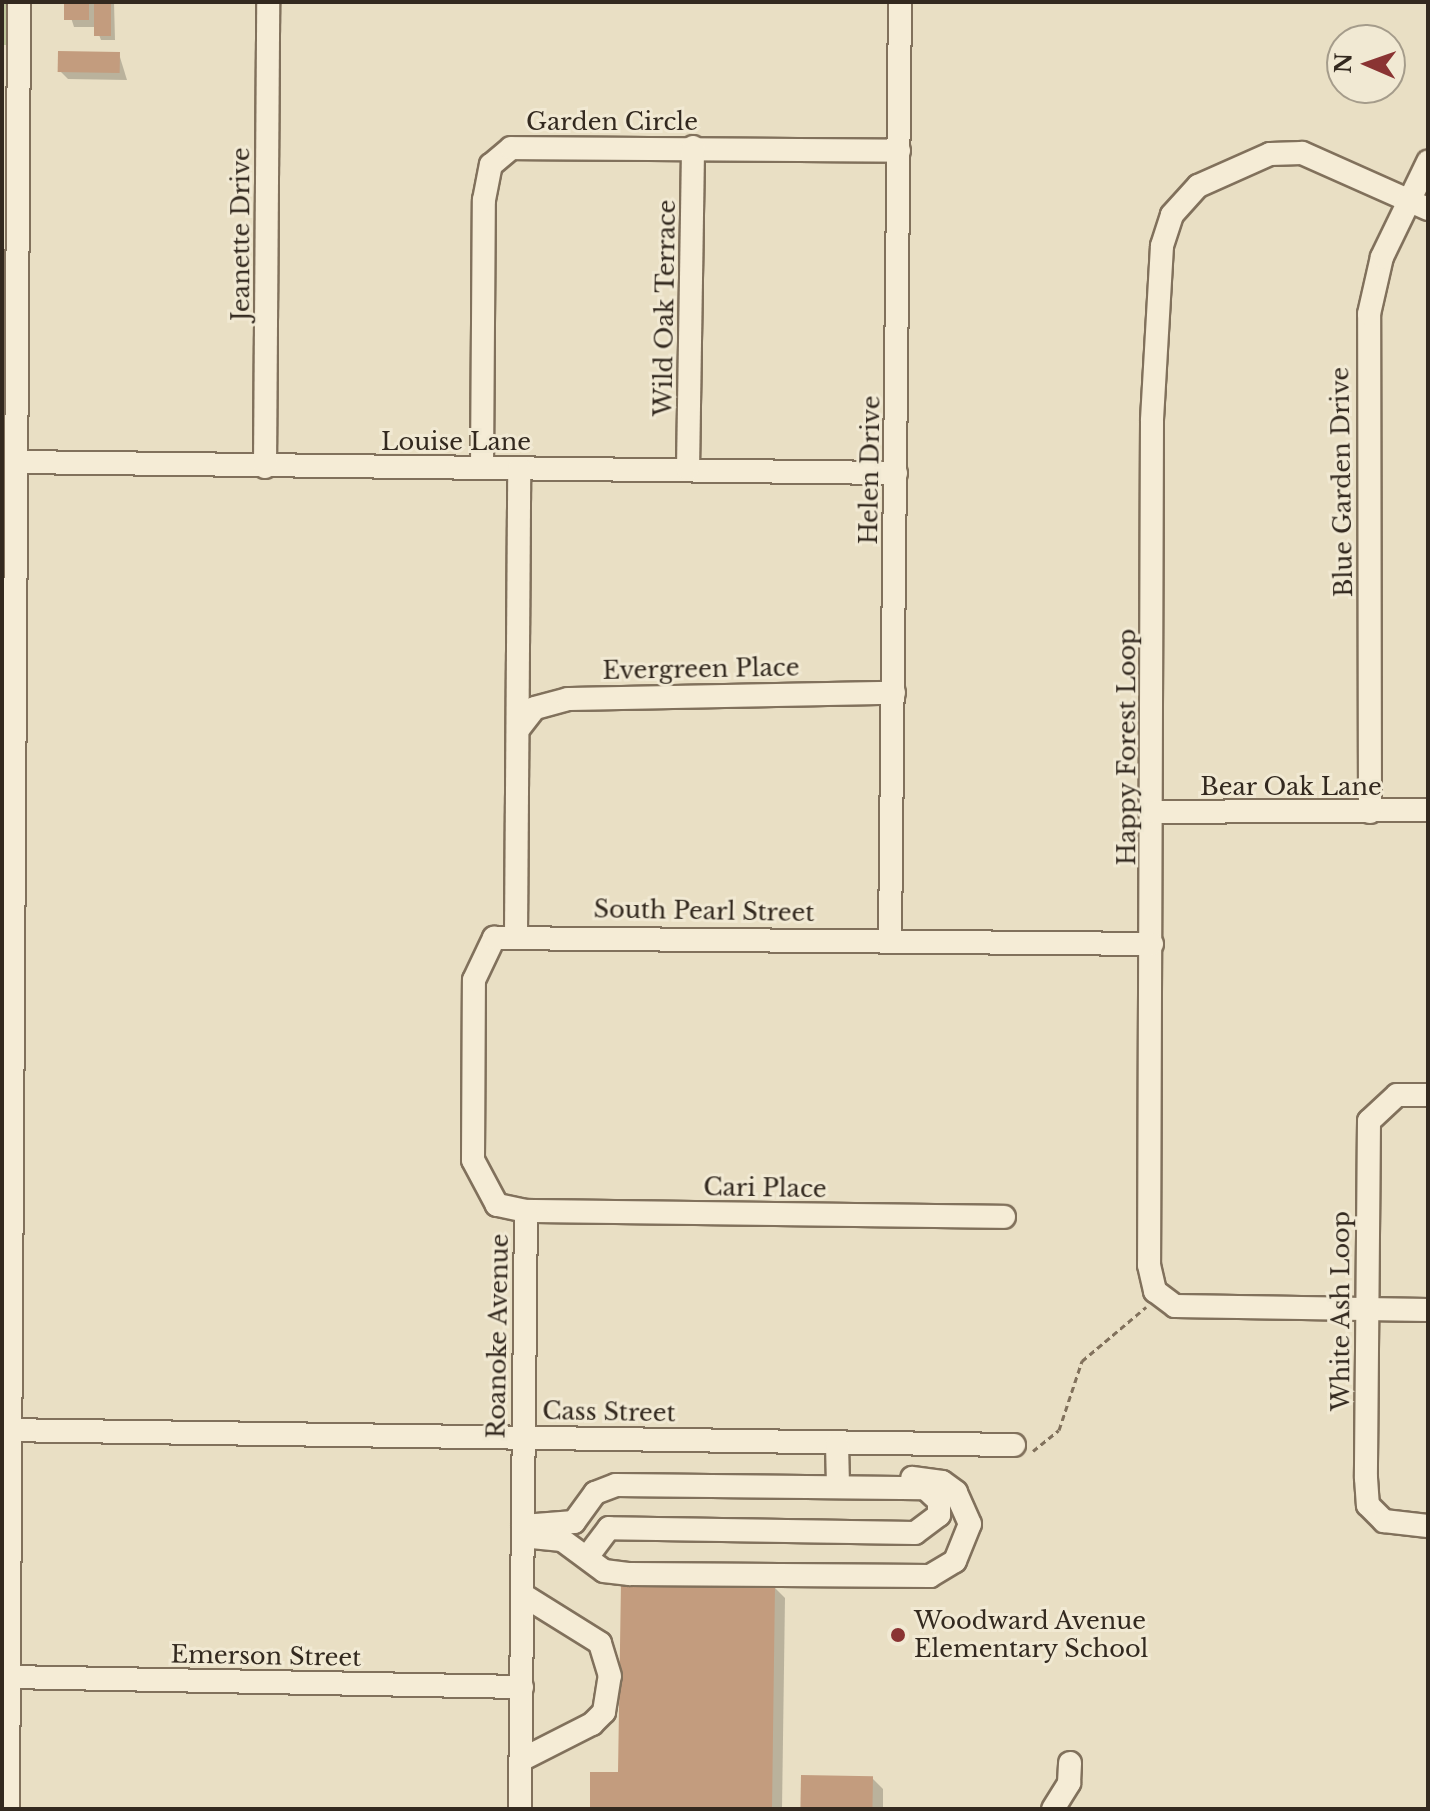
<!DOCTYPE html>
<style>
body{margin:0}
#map{position:relative;width:1430px;height:1811px;overflow:hidden;background:#e9dfc4;font-family:"Libre Baskerville",serif}
div>[style]{position:absolute}
.green>*{inset:0;background:#c0c699;transform-origin:0 0}
.shadow>*{inset:0;background:#0003}
.building>*{inset:0;background:#c39c7e;transform-origin:0 0}
.path>*{height:3px;margin-top:-1.5px;transform-origin:0;background:repeating-linear-gradient(90deg,#81715c 0 6px,transparent 0 10px)}
.roads{filter:drop-shadow(2px 0 #81715c) drop-shadow(-2px 0 #81715c) drop-shadow(0 2px #81715c) drop-shadow(0 -2px #81715c)}
.minor>*{height:22px;margin:-11px;padding:0 11px;transform-origin:11px;border-radius:11px;background:#f5ecd6}
.dots>*{width:22px;height:22px;translate:-50% -50%;box-sizing:border-box;border:4px solid #f1e9d3;border-radius:50%}
span{translate:-50% -50%;white-space:nowrap;text-align:center;line-height:1.15;-webkit-text-stroke:6px #f1e9d3;paint-order:stroke}
.street-label{font-size:24px;color:#33291f}
.poi-label{font-size:24px;color:#33291f}
.left{translate:0 -50%;text-align:left}
.frame{position:absolute;inset:0;border:4px solid #33291f;pointer-events:none}
.north{position:absolute;left:1326px;top:24px;width:80px;height:80px;box-sizing:border-box;background:#f1e9d3;border:2px solid #a59c8b;border-radius:50%;rotate:272deg;font-size:22px;font-weight:700;line-height:32px;text-align:center;color:#33291f}
.north::after{content:'';display:block;margin:auto;width:28px;height:36px;background:#8a3433;clip-path:polygon(50% 0,100% 100%,50% 72%,0 100%)}
</style>
<div id="map">
<div class="green">
<div style="left:2px;top:2px;width:7px;height:43px"></div>
</div>
<div class="shadow">
<div style="clip-path:polygon(66px 2px,114px 2px,115px 40px,101px 40px,96px 27px,74px 27px)"></div>
<div style="clip-path:polygon(119px 54px,127px 80px,68px 79px,60px 71px)"></div>
<div style="clip-path:polygon(774px 1587px,785px 1598px,782px 1809px,592px 1809px)"></div>
<div style="clip-path:polygon(872px 1778px,883px 1789px,883px 1809px,802px 1809px)"></div>
</div>
<div class="building">
<div style="left:64px;top:2px;width:25px;height:18px"></div>
<div style="left:94px;top:2px;width:17px;height:34px"></div>
<div style="left:58px;top:51px;width:62px;height:21px;rotate:1deg"></div>
<div style="clip-path:polygon(621px 1583px,775px 1585px,772px 1809px,590px 1809px,590px 1772px,618px 1772px)"></div>
<div style="left:801px;top:1775px;width:72px;height:34px;rotate:1deg"></div>
</div>
<div class="path">
<div style="left:1033px;top:1451px;width:33px;rotate:-39deg"></div>
<div style="left:1059px;top:1430px;width:73px;rotate:-71.6deg"></div>
<div style="left:1082px;top:1361px;width:84px;rotate:-40.2deg"></div>
</div>
<div class="roads">
<div class="minor">
<div style="left:1428px;top:209px;width:138px;rotate:-156deg"></div>
<div style="left:1302px;top:153px;width:32px;rotate:178deg"></div>
<div style="left:1270px;top:154px;width:79px;rotate:156deg"></div>
<div style="left:1198px;top:186px;width:39px;rotate:132deg"></div>
<div style="left:1172px;top:215px;width:33px;rotate:108deg"></div>
<div style="left:1162px;top:246px;width:175px;rotate:93.3deg"></div>
<div style="left:1152px;top:421px;width:844px;rotate:90.2deg"></div>
<div style="left:1149px;top:1265px;width:27px;rotate:77deg"></div>
<div style="left:1155px;top:1291px;width:25px;rotate:37deg"></div>
<div style="left:1175px;top:1306px;width:253px;rotate:0.9deg"></div>
<div style="left:16px;top:462px;width:880px;rotate:0.72deg"></div>
<div style="left:265px;top:467px;width:465px;rotate:-89.6deg"></div>
<div style="left:482px;top:467px;width:267px;rotate:-89.6deg"></div>
<div style="left:484px;top:200px;width:36px;rotate:-79deg"></div>
<div style="left:491px;top:165px;width:26px;rotate:-40deg"></div>
<div style="left:511px;top:148px;width:388px;rotate:0.4deg"></div>
<div style="left:688px;top:469px;width:322px;rotate:-89.1deg"></div>
<div style="left:520px;top:727px;width:24px;rotate:-52deg"></div>
<div style="left:535px;top:708px;width:34px;rotate:-15deg"></div>
<div style="left:568px;top:699px;width:326px;rotate:-1.1deg"></div>
<div style="left:1155px;top:812px;width:273px;rotate:-0.4deg"></div>
<div style="left:1370px;top:812px;width:498px;rotate:-90.1deg"></div>
<div style="left:1369px;top:314px;width:58px;rotate:-77.2deg"></div>
<div style="left:1382px;top:257px;width:106px;rotate:-64.2deg"></div>
<div style="left:516px;top:935px;width:467px;rotate:-89.6deg"></div>
<div style="left:890px;top:939px;width:937px;rotate:-89.39deg"></div>
<div style="left:1428px;top:1095px;width:31px;rotate:180deg"></div>
<div style="left:1397px;top:1095px;width:38px;rotate:137deg"></div>
<div style="left:1369px;top:1121px;width:357px;rotate:90.5deg"></div>
<div style="left:1366px;top:1478px;width:27px;rotate:86deg"></div>
<div style="left:1368px;top:1505px;width:23px;rotate:45deg"></div>
<div style="left:1384px;top:1521px;width:44px;rotate:6.5deg"></div>
<div style="left:526px;top:1211px;width:478px;rotate:0.7deg"></div>
<div style="left:2px;top:1430px;width:1012px;rotate:0.85deg"></div>
<div style="left:837px;top:1444px;width:41px;rotate:88.6deg"></div>
<div style="left:523px;top:1526px;width:51px;rotate:-4.5deg"></div>
<div style="left:574px;top:1522px;width:36px;rotate:-54deg"></div>
<div style="left:595px;top:1493px;width:22px;rotate:-21deg"></div>
<div style="left:616px;top:1485px;width:309px;rotate:0.6deg"></div>
<div style="left:925px;top:1488px;width:19px;rotate:43deg"></div>
<div style="left:939px;top:1501px;width:14px;rotate:90deg"></div>
<div style="left:939px;top:1515px;width:30px;rotate:143deg"></div>
<div style="left:915px;top:1533px;width:306px;rotate:-179.1deg"></div>
<div style="left:609px;top:1528px;width:34px;rotate:127deg"></div>
<div style="left:532px;top:1537px;width:30px;rotate:6deg"></div>
<div style="left:562px;top:1540px;width:52px;rotate:36.4deg"></div>
<div style="left:604px;top:1571px;width:26px;rotate:7deg"></div>
<div style="left:630px;top:1574px;width:300px;rotate:0.4deg"></div>
<div style="left:930px;top:1576px;width:29px;rotate:-31deg"></div>
<div style="left:955px;top:1561px;width:40px;rotate:-68deg"></div>
<div style="left:970px;top:1524px;width:35px;rotate:-114deg"></div>
<div style="left:956px;top:1492px;width:17px;rotate:-144deg"></div>
<div style="left:942px;top:1482px;width:30px;rotate:-172deg"></div>
<div style="left:9px;top:1677px;width:513px;rotate:1.12deg"></div>
<div style="left:521px;top:1760px;width:80px;rotate:-26.9deg"></div>
<div style="left:592px;top:1724px;width:17px;rotate:-45deg"></div>
<div style="left:604px;top:1712px;width:36px;rotate:-81deg"></div>
<div style="left:610px;top:1676px;width:34px;rotate:-107deg"></div>
<div style="left:600px;top:1643px;width:91px;rotate:-148.1deg"></div>
<div style="left:8px;top:1809px;width:1807px;rotate:-89.65deg"></div>
<div style="left:520px;top:1809px;width:598px;rotate:-89.43deg"></div>
<div style="left:526px;top:1211px;width:30px;rotate:-168deg"></div>
<div style="left:497px;top:1205px;width:51px;rotate:-118.1deg"></div>
<div style="left:473px;top:1160px;width:180px;rotate:-89.7deg"></div>
<div style="left:474px;top:980px;width:47px;rotate:-64.5deg"></div>
<div style="left:494px;top:938px;width:658px;rotate:0.52deg"></div>
<div style="left:1053px;top:1809px;width:31px;rotate:-58deg"></div>
<div style="left:1069px;top:1783px;width:20px;rotate:-87deg"></div>
</div>
</div>
<div class="dots">
<div style="left:898px;top:1635px;background:#8a3433"></div>
</div>
<div class="street-label">
<span style="left:612px;top:122px">Garden Circle</span>
<span style="left:241px;top:234px;rotate:-90deg">Jeanette Drive</span>
<span style="left:665px;top:308px;rotate:-89deg">Wild Oak Terrace</span>
<span style="left:456px;top:442px">Louise Lane</span>
<span style="left:870px;top:470px;rotate:-89deg">Helen Drive</span>
<span style="left:1342px;top:482px;rotate:-91deg">Blue Garden Drive</span>
<span style="left:701px;top:669px;rotate:-1deg">Evergreen Place</span>
<span style="left:1127px;top:747px;rotate:-90deg">Happy Forest Loop</span>
<span style="left:1291px;top:787px">Bear Oak Lane</span>
<span style="left:704px;top:911px;rotate:1deg">South Pearl Street</span>
<span style="left:765px;top:1188px;rotate:1deg">Cari Place</span>
<span style="left:1341px;top:1311px;rotate:-90deg">White Ash Loop</span>
<span style="left:498px;top:1336px;rotate:-89deg">Roanoke Avenue</span>
<span style="left:609px;top:1412px;rotate:1deg">Cass Street</span>
<span style="left:266px;top:1656px;rotate:1deg">Emerson Street</span>
</div>
<div class="poi-label">
<span class="left" style="left:914px;top:1635px">Woodward Avenue<br>Elementary School</span>
</div>
<div class="frame"></div>
<div class="north">N</div>
</div>
